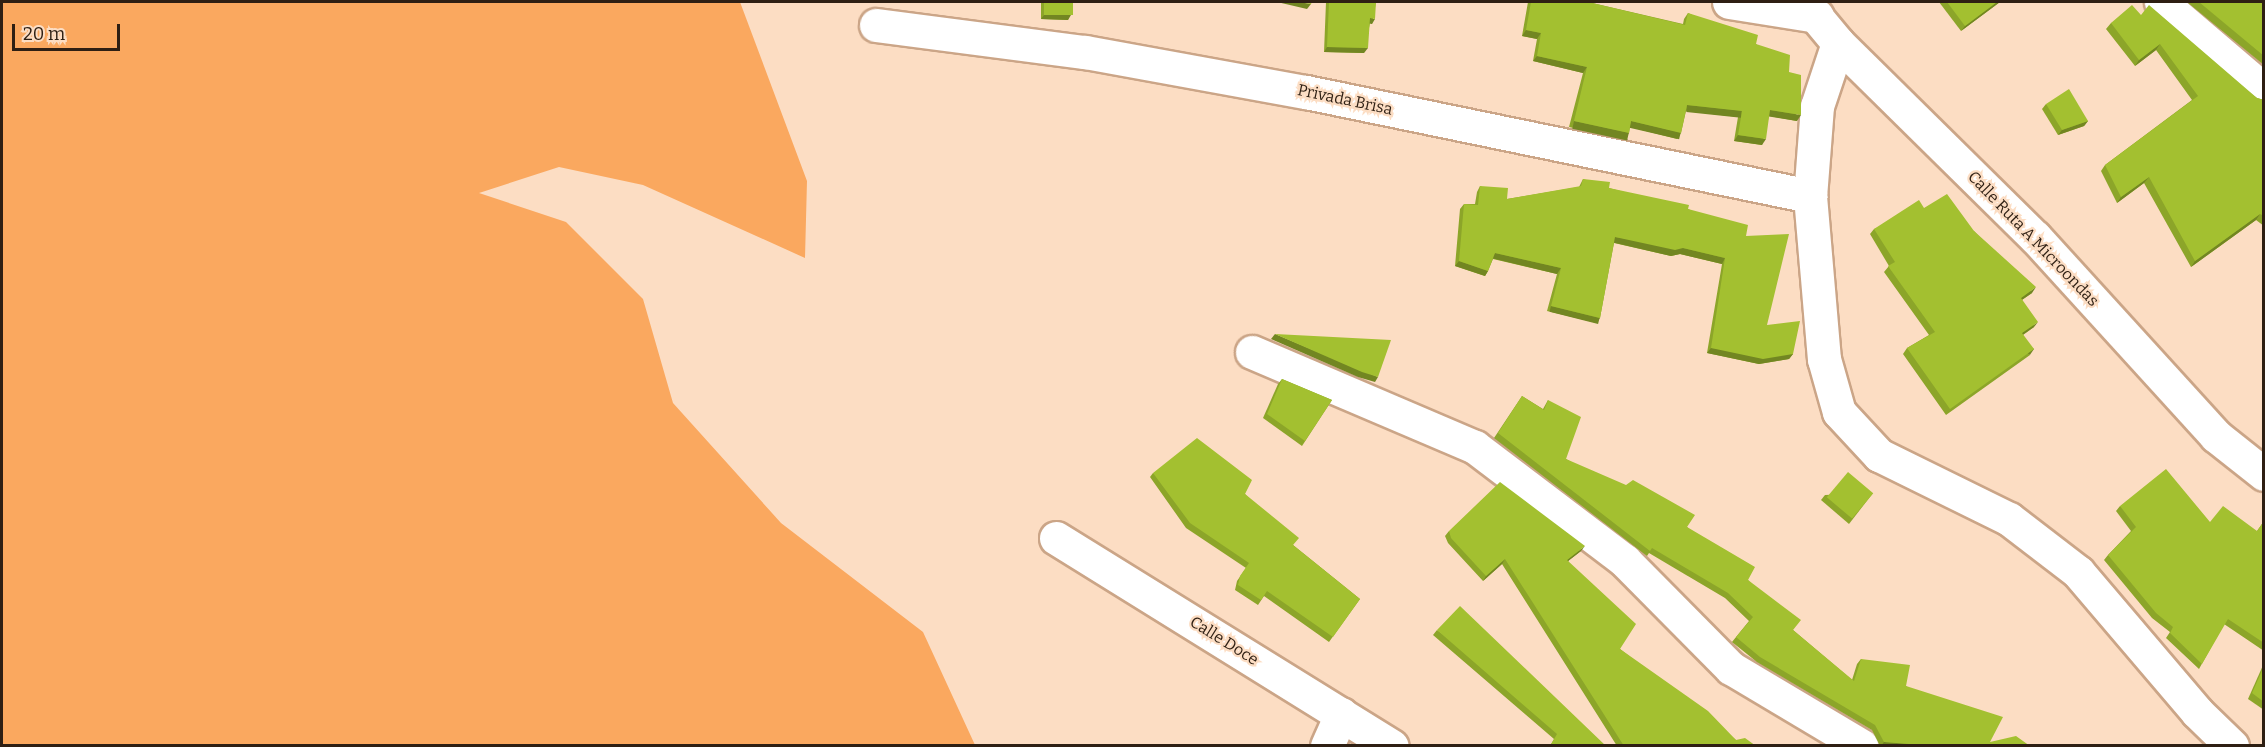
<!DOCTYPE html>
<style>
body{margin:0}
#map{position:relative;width:2265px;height:747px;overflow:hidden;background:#fcddc3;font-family:Bitter,serif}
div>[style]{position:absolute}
.green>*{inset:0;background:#faa85f}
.roads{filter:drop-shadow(2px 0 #cba587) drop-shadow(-2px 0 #cba587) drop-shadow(0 2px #cba587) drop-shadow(0 -2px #cba587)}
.street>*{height:33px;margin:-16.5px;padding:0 16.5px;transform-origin:16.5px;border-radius:16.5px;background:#fff}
.wall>*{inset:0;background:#8ca529}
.shaded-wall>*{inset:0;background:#728622;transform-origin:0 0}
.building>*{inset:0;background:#a3c030;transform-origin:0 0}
span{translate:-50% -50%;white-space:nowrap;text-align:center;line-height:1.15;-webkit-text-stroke:4.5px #fcddc3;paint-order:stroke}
.street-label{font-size:16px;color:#2e1f13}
.frame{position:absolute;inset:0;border:3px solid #2e1f13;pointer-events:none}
.scale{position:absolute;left:12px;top:24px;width:108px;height:27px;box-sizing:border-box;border:3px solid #2e1f13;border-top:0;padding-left:8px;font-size:18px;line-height:21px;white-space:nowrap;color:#2e1f13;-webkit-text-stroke:4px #fcddc3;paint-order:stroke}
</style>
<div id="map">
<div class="green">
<div style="clip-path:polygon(2px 2px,740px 2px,807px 181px,805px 258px,643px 185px,559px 167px,479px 193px,566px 222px,643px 299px,673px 403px,781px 523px,923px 632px,975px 745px,2px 745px)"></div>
</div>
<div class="roads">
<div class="street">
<div style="left:1729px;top:2px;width:89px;rotate:9deg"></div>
<div style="left:1804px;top:2px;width:53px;rotate:50.3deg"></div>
<div style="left:1838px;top:43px;width:276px;rotate:44.6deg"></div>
<div style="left:2035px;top:237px;width:269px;rotate:47.7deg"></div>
<div style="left:2216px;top:436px;width:61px;rotate:38.4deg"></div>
<div style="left:2161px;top:2px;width:135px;rotate:40.5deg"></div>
<div style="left:876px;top:25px;width:211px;rotate:7.4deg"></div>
<div style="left:1085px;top:52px;width:225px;rotate:10.3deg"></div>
<div style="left:1306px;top:92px;width:515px;rotate:11.66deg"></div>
<div style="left:1838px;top:43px;width:66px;rotate:108.4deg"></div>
<div style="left:1817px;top:106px;width:90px;rotate:94.4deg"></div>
<div style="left:1810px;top:196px;width:164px;rotate:85.1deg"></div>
<div style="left:1824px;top:359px;width:55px;rotate:74.2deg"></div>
<div style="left:1839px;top:412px;width:59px;rotate:47.1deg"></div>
<div style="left:1879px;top:455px;width:145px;rotate:26.2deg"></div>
<div style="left:2009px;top:519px;width:87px;rotate:37.5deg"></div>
<div style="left:2078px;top:572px;width:184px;rotate:49.6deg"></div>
<div style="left:2197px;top:712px;width:49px;rotate:44.2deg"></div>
<div style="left:1252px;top:352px;width:242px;rotate:23.1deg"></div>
<div style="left:1475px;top:447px;width:188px;rotate:37.2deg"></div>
<div style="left:1625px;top:561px;width:151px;rotate:45.3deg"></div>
<div style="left:1731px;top:668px;width:152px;rotate:30.8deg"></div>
<div style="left:1056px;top:538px;width:395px;rotate:31.8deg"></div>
<div style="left:1327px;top:746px;width:35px;rotate:-66deg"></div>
</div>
</div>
<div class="wall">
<div style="clip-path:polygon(1041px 2px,1073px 2px,1068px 20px,1041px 19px)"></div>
<div style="clip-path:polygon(1326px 2px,1376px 2px,1372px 24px,1370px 23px,1364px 53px,1324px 52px)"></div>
<div style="clip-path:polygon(1528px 2px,1588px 2px,1683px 24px,1684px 19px,1688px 13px,1756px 44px,1789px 72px,1797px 121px,1769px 116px,1762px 145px,1734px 141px,1738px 117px,1686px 111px,1681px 133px,1677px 139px,1630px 127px,1629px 133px,1625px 139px,1569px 127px,1583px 73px,1533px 61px,1537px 39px,1522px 36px)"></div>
<div style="clip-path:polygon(1939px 2px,2000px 2px,1961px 31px)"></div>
<div style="clip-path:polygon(2187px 2px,2264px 2px,2264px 65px)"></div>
<div style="clip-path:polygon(2141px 15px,2257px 98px,2264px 100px,2264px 226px,2256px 220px,2191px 267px,2144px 183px,2117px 203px,2101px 171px,2105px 165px,2192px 100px,2156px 50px,2135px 66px,2106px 29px,2111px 23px)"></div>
<div style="clip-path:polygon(2046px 104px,2088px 121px,2084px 126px,2058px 135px,2042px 109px)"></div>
<div style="clip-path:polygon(1583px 179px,1609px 188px,1688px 209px,1746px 236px,1767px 325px,1793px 354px,1789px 359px,1759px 364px,1707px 353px,1722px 264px,1680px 254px,1671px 256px,1614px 243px,1600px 318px,1597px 323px,1547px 311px,1557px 274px,1493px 259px,1488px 271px,1485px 276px,1455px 266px,1460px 209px,1464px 204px,1475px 204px,1477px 192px,1480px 186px,1507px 199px,1579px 187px)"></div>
<div style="clip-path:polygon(1924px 208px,1974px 231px,2032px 293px,2022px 300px,2034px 327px,2023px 335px,2030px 355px,1946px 415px,1903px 354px,1907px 348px,1929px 335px,1884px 272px,1889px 266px,1870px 234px,1874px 229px)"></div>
<div style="clip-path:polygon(1282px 379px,1332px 400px,1302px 446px,1263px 418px,1278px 384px)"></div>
<div style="clip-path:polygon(1522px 396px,1543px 409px,1548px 400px,1566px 459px,1687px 527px,1748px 580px,1793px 630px,1852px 680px,1857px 664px,1861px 659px,1906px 686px,1990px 742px,2030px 746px,1880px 746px,1872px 730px,1757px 662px,1732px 642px,1749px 621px,1725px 598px,1649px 553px,1647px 556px,1494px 438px)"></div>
<div style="clip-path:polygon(1153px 473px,1245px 494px,1293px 545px,1360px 599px,1329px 642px,1264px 596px,1258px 605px,1235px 590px,1237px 581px,1246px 568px,1186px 528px,1150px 477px)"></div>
<div style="clip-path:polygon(1873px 493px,1849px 524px,1821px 500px,1825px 495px)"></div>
<div style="clip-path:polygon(2120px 506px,2257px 531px,2264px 521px,2264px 651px,2224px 624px,2199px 669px,2166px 638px,2170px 632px,2152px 618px,2104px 560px,2108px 555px,2131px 531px,2116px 511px)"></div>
<div style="clip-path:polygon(1449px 531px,1581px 551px,1568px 561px,1620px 649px,1736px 740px,1756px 746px,1617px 746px,1502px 564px,1483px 581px,1448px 543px,1445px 536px)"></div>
<div style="clip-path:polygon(1437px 630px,1606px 746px,1550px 746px,1554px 739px,1433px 635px)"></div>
<div style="clip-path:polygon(2264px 663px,2264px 710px,2248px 699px)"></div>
</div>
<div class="shaded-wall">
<div style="clip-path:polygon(1277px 2px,1299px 2px,1311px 4px,1307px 9px)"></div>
<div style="clip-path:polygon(1997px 2px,2000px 2px,1961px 31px,1965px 26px)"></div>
<div style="clip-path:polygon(1044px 15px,1071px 15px,1068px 20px,1041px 19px)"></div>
<div style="clip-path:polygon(1370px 18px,1375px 19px,1372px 24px,1367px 23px)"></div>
<div style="clip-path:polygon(1526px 30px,1541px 33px,1537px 39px,1522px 36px)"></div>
<div style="clip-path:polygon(2160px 44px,2156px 50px,2135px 66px,2139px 60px)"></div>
<div style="clip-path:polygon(1327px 47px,1368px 48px,1364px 53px,1324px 52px)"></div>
<div style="clip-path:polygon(1537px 56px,1587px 67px,1583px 73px,1533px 61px)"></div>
<div style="left:1687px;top:105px;width:55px;height:7px;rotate:6deg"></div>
<div style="clip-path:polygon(1770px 110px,1801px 115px,1797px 121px,1766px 116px)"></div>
<div style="left:1574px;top:121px;width:56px;height:8px;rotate:12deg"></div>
<div style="left:1631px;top:121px;width:51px;height:7px;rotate:13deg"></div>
<div style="clip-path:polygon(2088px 121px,2084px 126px,2058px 135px,2062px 130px)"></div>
<div style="clip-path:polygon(1738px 135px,1766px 139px,1762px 145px,1734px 141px)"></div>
<div style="clip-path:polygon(2149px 177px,2144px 183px,2117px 203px,2121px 197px)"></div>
<div style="clip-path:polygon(2260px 214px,2256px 220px,2191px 267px,2195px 261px)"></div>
<div style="clip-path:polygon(1615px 237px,1683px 248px,1725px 258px,1722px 264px,1680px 254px,1671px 256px,1611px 242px)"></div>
<div style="clip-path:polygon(1495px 253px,1561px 268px,1557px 274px,1491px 258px)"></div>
<div style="clip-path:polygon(1459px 261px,1488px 271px,1485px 276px,1455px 266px)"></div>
<div style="clip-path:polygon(2036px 287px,2032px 293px,2017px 303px,2021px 298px)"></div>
<div style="left:1551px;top:306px;width:50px;height:6px;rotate:14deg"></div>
<div style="clip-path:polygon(2038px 322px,2034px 327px,2018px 338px,2022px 333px)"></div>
<div style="clip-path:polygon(1275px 334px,1378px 377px,1375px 382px,1358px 377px,1271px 339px)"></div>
<div style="clip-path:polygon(1711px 348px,1793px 354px,1789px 359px,1759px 364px,1707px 353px)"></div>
<div style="left:2034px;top:349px;width:7px;height:103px;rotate:124deg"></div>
<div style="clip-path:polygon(1585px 546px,1581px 551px,1563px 565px,1567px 560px)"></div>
<div style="clip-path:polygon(1505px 559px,1502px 564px,1483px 581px,1486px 576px)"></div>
<div style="clip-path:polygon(1884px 742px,1909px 744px,1908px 746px,1881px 746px)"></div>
</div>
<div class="building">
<div style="left:1044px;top:2px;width:29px;height:13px"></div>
<div style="clip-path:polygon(1299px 2px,1312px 2px,1311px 4px)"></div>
<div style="clip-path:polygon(1329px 2px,1376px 2px,1375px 19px,1370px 18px,1368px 48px,1327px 47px)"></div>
<div style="clip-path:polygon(1531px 2px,1588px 2px,1685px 25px,1688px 13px,1758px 35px,1756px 44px,1790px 55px,1789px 72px,1801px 75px,1801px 115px,1770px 110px,1766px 139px,1738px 135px,1742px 111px,1687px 105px,1681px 133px,1631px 121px,1629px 133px,1574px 121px,1587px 67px,1537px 56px,1541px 33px,1526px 30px)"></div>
<div style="clip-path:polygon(1947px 2px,1997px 2px,1965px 26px)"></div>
<div style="clip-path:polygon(2199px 2px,2264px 2px,2264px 56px)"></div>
<div style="clip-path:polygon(2132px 5px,2141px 15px,2149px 5px,2257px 98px,2264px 100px,2264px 216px,2260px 214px,2195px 261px,2149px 177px,2121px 197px,2105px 165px,2198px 96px,2160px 44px,2139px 60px,2111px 23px)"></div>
<div style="clip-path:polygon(2069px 89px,2088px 121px,2062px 130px,2046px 104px)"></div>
<div style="clip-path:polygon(1583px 179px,1610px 182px,1609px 188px,1689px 205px,1688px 209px,1748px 225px,1746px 236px,1789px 234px,1767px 325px,1800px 321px,1793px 354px,1763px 359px,1711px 348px,1725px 258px,1683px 248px,1675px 250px,1615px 237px,1600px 318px,1551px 306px,1561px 268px,1495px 253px,1488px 271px,1459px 261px,1464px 204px,1478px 205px,1480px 186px,1508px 188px,1507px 199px,1581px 186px)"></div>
<div style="clip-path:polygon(1947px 194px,1974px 231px,2036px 287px,2021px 298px,2038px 322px,2022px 333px,2034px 349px,1950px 409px,1907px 348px,1935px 332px,1888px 266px,1895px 262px,1874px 229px,1919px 200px,1924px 208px)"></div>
<div style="clip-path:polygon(1275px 334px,1391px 340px,1378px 377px,1362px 372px)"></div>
<div style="clip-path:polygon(1282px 379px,1332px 400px,1305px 441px,1267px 414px)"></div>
<div style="clip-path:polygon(1522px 396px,1544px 410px,1548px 400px,1581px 417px,1566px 459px,1626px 485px,1633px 480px,1695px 515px,1687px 527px,1755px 567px,1748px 580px,1801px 620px,1793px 630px,1854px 681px,1861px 659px,1910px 665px,1906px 686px,2003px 717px,1990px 742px,2016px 736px,2030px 746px,1909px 746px,1909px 744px,1884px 742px,1875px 725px,1760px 657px,1736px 637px,1753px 617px,1728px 593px,1652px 548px,1650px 551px,1498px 433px)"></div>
<div style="clip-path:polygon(1197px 438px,1252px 480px,1245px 494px,1299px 538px,1293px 545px,1360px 599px,1333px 637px,1267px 591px,1261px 600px,1238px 585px,1240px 576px,1249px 563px,1190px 523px,1153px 473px)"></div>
<div style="clip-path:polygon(2166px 469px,2210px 522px,2223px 506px,2257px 531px,2264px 521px,2264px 643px,2228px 619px,2202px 664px,2170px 633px,2173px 627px,2156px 613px,2108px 555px,2136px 527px,2120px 506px)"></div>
<div style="left:1848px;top:472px;width:33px;height:33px;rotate:40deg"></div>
<div style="clip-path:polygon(1500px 482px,1585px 546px,1567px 560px,1636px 624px,1620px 649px,1708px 711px,1736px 740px,1745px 738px,1756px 746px,1624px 746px,1505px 559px,1486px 576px,1451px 538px,1449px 531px)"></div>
<div style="clip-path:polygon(1460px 606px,1606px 746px,1550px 746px,1557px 734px,1437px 630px)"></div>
<div style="clip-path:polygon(2264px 666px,2264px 702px,2252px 693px)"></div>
</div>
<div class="street-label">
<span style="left:1345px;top:100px;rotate:12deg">Privada Brisa</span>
<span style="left:2033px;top:239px;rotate:46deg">Calle Ruta A Microondas</span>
<span style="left:1224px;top:641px;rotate:32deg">Calle Doce</span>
</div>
<div class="frame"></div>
<div class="scale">20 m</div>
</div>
